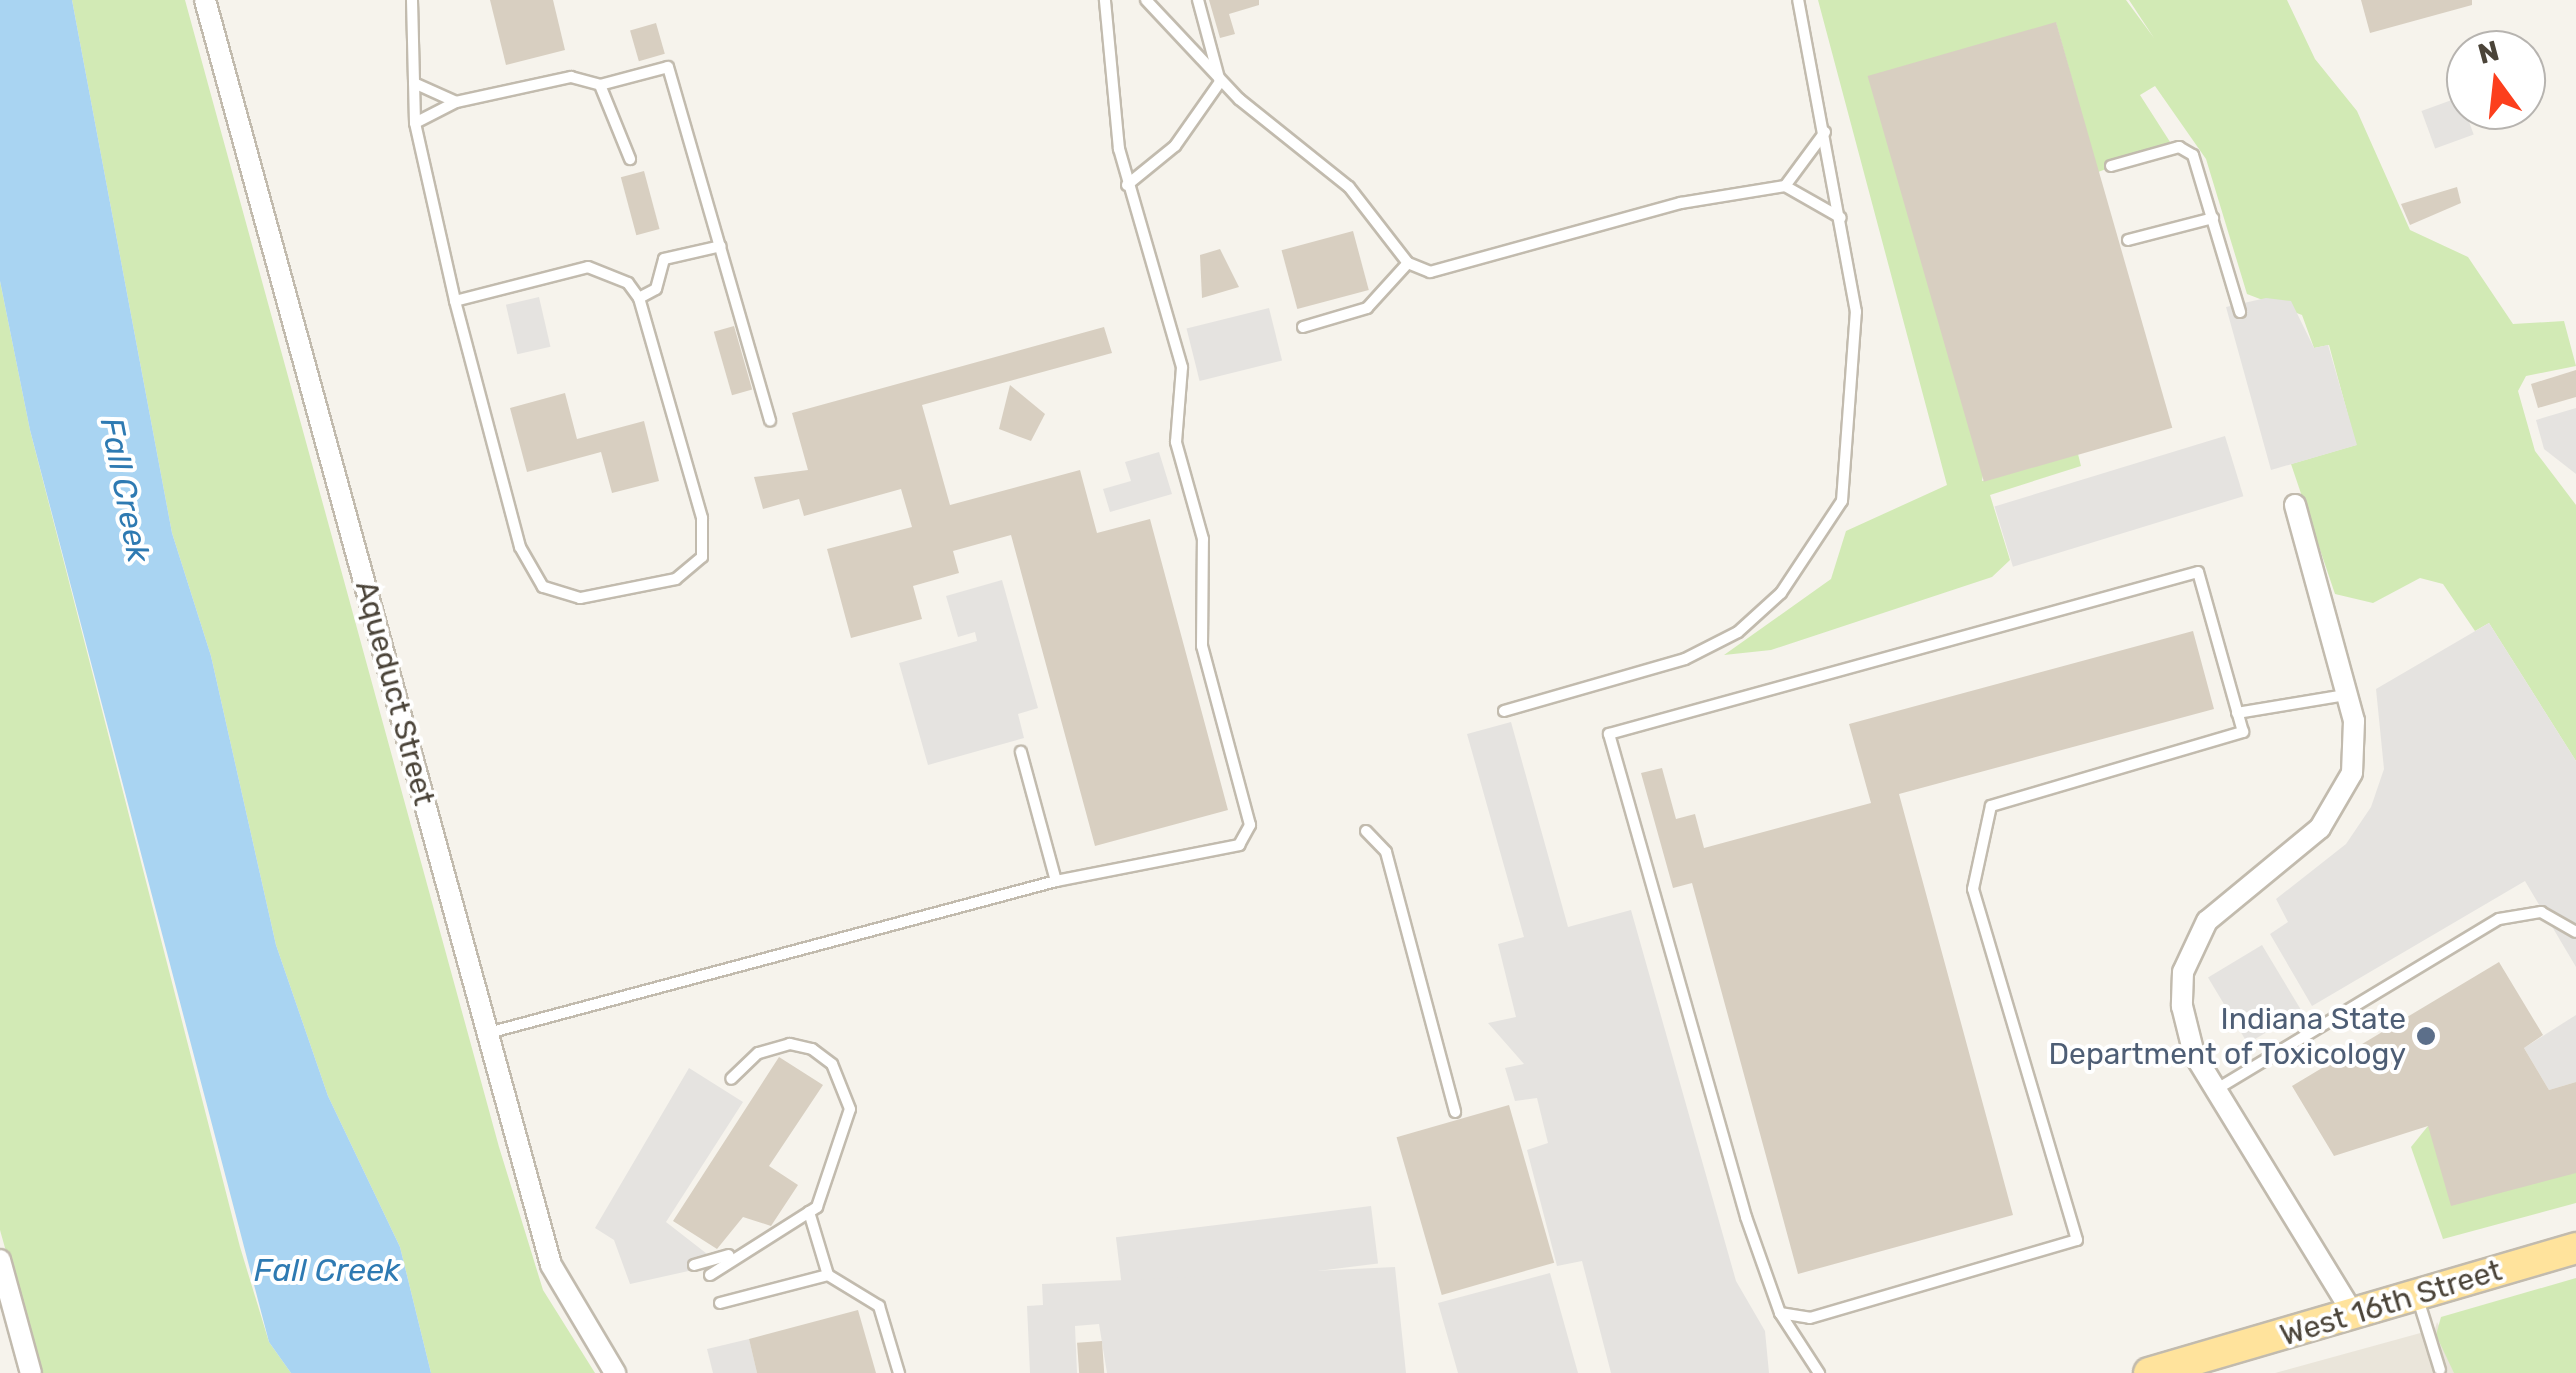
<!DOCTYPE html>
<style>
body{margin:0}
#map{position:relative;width:2576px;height:1373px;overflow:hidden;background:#f6f3ec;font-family:Rubik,sans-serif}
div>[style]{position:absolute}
.residential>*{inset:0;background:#eae5da}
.green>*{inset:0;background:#d2eab5}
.parking>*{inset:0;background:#e5e3e0;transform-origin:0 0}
.water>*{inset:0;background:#a9d4f2}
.building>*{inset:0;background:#d8cfc1;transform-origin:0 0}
.roads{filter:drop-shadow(2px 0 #c2bbae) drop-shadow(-2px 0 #c2bbae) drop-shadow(0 2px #c2bbae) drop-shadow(0 -2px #c2bbae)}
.service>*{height:10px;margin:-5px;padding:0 5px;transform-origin:5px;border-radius:5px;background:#fff}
.minor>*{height:20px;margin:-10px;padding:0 10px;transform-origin:10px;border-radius:10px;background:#fff}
.primary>*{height:30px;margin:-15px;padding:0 15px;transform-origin:15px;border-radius:15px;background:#ffe39c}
.dots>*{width:28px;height:28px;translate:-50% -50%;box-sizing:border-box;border:5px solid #fff;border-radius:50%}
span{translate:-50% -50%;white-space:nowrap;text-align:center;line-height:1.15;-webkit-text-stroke:8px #fff;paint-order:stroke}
.street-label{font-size:30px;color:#4b4439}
.service-label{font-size:30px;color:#4e5e75}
.right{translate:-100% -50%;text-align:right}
.water-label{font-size:32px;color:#2e7ab2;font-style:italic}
.north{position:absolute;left:2446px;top:30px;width:100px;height:100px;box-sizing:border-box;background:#fff;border:2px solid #b7b4b0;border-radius:50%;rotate:345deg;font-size:28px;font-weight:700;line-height:40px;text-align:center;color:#4b4439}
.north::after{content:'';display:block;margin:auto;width:35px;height:45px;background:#fc3f1d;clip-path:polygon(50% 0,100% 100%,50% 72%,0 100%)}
</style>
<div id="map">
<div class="residential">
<div style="clip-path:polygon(2437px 1322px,2464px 1373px,2275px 1373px,2435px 1329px)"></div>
</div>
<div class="green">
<div style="clip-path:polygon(72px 0,185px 0,499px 1147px,543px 1290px,595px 1373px,431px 1373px,400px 1247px,328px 1096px,276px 945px,211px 656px,172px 533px)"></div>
<div style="clip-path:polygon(1818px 0,2126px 0,2154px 38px,2129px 0,2287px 0,2315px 59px,2357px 111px,2410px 230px,2468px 257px,2513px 324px,2564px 321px,2576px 366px,2526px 376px,2518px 391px,2535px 451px,2576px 505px,2576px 761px,2489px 623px,2475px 631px,2443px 584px,2420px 578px,2373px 603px,2335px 594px,2291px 464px,2356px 445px,2329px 345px,2314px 348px,2302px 315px,2247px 294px,2206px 159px,2155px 86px,2140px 95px,2172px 145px,2098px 172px,2056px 23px,1982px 481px,2078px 454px,2081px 466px,1990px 495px,2010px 560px,1992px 577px,1771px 650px,1724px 655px,1831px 579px,1846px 531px,1947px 485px)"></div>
<div style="clip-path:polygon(0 281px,30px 430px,240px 1247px,269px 1342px,291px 1373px,40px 1373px,0 1230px)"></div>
<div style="clip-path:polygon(2428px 1126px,2576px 1173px,2576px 1203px,2443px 1239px,2411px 1147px)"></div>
<div style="clip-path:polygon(2576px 1278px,2576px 1373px,2454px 1373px,2436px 1335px,2441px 1317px)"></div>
</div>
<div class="parking">
<div style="left:2460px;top:97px;width:40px;height:41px;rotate:70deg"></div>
<div style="left:539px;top:297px;width:51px;height:34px;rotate:77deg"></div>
<div style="clip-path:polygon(2266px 298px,2291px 301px,2314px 348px,2328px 345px,2357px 445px,2271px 470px,2226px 307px)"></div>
<div style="left:1269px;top:308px;width:54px;height:85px;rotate:76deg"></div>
<div style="clip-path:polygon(2576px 408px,2576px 474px,2544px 449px,2536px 420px)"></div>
<div style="left:2225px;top:436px;width:63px;height:241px;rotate:73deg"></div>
<div style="clip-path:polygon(1159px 452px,1172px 494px,1110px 512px,1103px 489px,1131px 481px,1125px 462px)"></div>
<div style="clip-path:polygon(1002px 580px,1038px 708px,1018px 714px,1024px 738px,928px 765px,899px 663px,977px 641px,975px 632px,958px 637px,946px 596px)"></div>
<div style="clip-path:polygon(2489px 623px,2576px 761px,2576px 967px,2525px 881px,2312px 1006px,2270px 934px,2288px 922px,2276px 899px,2346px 844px,2371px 807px,2384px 769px,2376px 689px)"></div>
<div style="clip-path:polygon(1511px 722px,1568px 927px,1631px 910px,1736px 1281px,1765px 1331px,1769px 1373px,1611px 1373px,1582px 1261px,1557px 1266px,1527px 1150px,1548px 1143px,1537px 1098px,1515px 1101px,1505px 1068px,1524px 1064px,1488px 1023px,1516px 1017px,1498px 944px,1524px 937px,1467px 734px)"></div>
<div style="left:2262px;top:945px;width:77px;height:63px;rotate:59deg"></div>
<div style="clip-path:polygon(2576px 1015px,2576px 1082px,2549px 1090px,2524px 1048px)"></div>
<div style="clip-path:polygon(689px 1068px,743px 1102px,666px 1222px,720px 1264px,630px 1284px,614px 1240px,595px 1228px)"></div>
<div style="left:1371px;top:1206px;width:58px;height:257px;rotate:83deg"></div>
<div style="clip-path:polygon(1395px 1267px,1406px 1373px,1107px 1373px,1099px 1324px,1075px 1326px,1077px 1373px,1030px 1373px,1027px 1306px,1043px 1305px,1042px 1284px)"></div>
<div style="clip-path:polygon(1550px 1273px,1578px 1373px,1458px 1373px,1438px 1303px)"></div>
<div style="clip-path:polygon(749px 1339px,757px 1373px,713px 1373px,707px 1349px)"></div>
</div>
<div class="water">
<div style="clip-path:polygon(0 0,72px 0,172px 533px,211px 656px,276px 945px,328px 1096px,400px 1247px,431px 1373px,291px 1373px,269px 1342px,30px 430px,0 281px)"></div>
</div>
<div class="building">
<div style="clip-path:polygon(490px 0,553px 0,565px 50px,506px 65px)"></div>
<div style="clip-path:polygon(1209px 0,1259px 0,1259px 5px,1229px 14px,1235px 34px,1220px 38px)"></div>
<div style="clip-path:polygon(2361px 0,2472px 0,2472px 5px,2370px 33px)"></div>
<div style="left:2056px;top:22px;width:422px;height:196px;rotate:74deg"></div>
<div style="left:656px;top:23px;width:32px;height:27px;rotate:74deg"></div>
<div style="left:644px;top:171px;width:60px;height:24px;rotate:75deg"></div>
<div style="clip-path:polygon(2457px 187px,2461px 203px,2410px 225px,2401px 204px)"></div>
<div style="left:1353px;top:231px;width:61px;height:74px;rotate:75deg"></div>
<div style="clip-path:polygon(1220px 249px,1239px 287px,1202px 298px,1200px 255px)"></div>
<div style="left:734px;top:326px;width:66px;height:21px;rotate:74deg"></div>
<div style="clip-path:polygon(1104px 327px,1112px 353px,922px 405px,950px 505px,1080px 470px,1097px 533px,1150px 519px,1228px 810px,1095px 846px,1011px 535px,953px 551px,959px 573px,913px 586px,922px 619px,851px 638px,827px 549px,912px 527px,901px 489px,804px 516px,799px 499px,763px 509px,754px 477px,808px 470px,792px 413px)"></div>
<div style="clip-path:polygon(2576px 370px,2576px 397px,2538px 408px,2531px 384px)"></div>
<div style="clip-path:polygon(1010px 385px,1045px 414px,1031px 441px,999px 429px)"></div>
<div style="clip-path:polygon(565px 393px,577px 439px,644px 421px,659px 481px,612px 493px,601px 452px,527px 472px,510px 408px)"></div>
<div style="clip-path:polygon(2193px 631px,2214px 709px,1899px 794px,2013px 1215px,1798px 1274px,1692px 883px,1673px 888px,1641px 773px,1662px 768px,1676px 819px,1695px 814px,1704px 848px,1871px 803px,1849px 724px)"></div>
<div style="clip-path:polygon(2499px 962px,2543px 1035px,2524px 1048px,2549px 1090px,2576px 1082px,2576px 1173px,2451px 1206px,2428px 1126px,2334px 1156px,2292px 1086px)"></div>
<div style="clip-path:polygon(779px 1057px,823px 1085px,769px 1166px,798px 1185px,771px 1226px,743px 1217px,717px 1249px,673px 1221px)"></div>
<div style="left:1509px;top:1105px;width:164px;height:117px;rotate:74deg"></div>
<div style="clip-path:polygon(858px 1310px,876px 1373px,757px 1373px,749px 1339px)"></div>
<div style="left:1102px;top:1341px;width:32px;height:25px;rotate:86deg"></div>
</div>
<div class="roads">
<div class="service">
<div style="left:412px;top:0;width:123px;rotate:88.6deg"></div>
<div style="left:415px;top:123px;width:182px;rotate:77.3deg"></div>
<div style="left:1146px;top:0;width:136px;rotate:46.8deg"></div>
<div style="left:1239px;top:99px;width:141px;rotate:38.7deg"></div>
<div style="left:1349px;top:187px;width:96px;rotate:52.2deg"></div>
<div style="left:414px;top:83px;width:46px;rotate:24.3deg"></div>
<div style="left:456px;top:102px;width:46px;rotate:152.9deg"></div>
<div style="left:600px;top:85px;width:80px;rotate:67.9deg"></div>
<div style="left:456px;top:102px;width:118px;rotate:-12.3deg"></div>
<div style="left:571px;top:77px;width:30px;rotate:15deg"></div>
<div style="left:600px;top:85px;width:70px;rotate:-14.8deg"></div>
<div style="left:668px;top:67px;width:368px;rotate:73.9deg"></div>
<div style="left:1825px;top:132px;width:67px;rotate:126.5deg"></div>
<div style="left:1785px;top:186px;width:64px;rotate:29.7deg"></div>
<div style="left:2111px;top:166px;width:71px;rotate:-15.6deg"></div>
<div style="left:2179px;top:147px;width:16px;rotate:30deg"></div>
<div style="left:2193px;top:155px;width:164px;rotate:73.3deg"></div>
<div style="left:1127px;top:185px;width:62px;rotate:-39.1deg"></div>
<div style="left:1175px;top:146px;width:78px;rotate:-54.9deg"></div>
<div style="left:1220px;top:82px;width:85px;rotate:-105deg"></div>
<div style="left:2128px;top:240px;width:88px;rotate:-14.5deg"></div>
<div style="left:588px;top:267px;width:43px;rotate:21.8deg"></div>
<div style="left:628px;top:283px;width:19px;rotate:54deg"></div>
<div style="left:639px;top:298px;width:229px;rotate:74deg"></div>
<div style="left:702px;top:518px;width:39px;rotate:90deg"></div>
<div style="left:702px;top:557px;width:34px;rotate:140deg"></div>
<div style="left:676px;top:579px;width:98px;rotate:168.8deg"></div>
<div style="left:580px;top:598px;width:39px;rotate:-163deg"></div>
<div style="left:543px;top:587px;width:46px;rotate:-119.9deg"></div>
<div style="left:520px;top:547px;width:254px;rotate:-104.8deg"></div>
<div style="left:455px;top:301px;width:137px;rotate:-14.3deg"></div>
<div style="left:639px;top:298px;width:19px;rotate:-28deg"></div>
<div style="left:656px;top:289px;width:31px;rotate:-75deg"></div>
<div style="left:664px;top:259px;width:58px;rotate:-12.8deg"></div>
<div style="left:1303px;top:327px;width:67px;rotate:-16.5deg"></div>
<div style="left:1367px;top:308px;width:61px;rotate:-47.7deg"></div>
<div style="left:1408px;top:263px;width:24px;rotate:22deg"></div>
<div style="left:1430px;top:272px;width:260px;rotate:-15.4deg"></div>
<div style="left:1681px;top:203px;width:105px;rotate:-9.3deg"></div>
<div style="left:1504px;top:711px;width:188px;rotate:-16deg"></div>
<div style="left:1685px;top:659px;width:59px;rotate:-27deg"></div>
<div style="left:1738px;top:632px;width:58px;rotate:-42.2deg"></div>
<div style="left:1781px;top:593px;width:110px;rotate:-56.5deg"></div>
<div style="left:1842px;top:501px;width:190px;rotate:-85.8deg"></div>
<div style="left:1856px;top:312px;width:317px;rotate:-100.5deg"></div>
<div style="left:2237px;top:713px;width:110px;rotate:-9.4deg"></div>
<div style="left:1366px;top:831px;width:29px;rotate:46deg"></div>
<div style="left:1386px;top:852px;width:269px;rotate:75.1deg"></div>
<div style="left:1056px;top:881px;width:187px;rotate:-11.1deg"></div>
<div style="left:1239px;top:845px;width:23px;rotate:-61deg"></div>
<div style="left:1250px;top:825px;width:185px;rotate:-105deg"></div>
<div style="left:1202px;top:646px;width:107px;rotate:-89.5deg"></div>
<div style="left:1203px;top:539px;width:101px;rotate:-105.6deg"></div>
<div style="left:1176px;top:442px;width:75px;rotate:-85.4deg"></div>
<div style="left:1182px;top:367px;width:227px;rotate:-106.1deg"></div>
<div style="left:1119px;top:149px;width:150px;rotate:-95.4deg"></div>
<div style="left:488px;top:1033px;width:588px;rotate:-14.98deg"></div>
<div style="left:1056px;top:881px;width:134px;rotate:-105.2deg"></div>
<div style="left:2217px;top:1089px;width:329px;rotate:-31.1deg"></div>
<div style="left:2499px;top:919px;width:43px;rotate:-9.5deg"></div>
<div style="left:2541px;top:912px;width:40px;rotate:29.7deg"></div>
<div style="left:694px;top:1265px;width:36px;rotate:-16deg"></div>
<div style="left:710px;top:1275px;width:127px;rotate:-32.4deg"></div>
<div style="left:817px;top:1207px;width:103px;rotate:-71.4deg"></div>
<div style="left:850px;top:1109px;width:48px;rotate:-111.8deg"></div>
<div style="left:832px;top:1064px;width:25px;rotate:-143deg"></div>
<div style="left:812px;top:1049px;width:23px;rotate:-167deg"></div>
<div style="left:790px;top:1044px;width:33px;rotate:164deg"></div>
<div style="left:758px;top:1053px;width:37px;rotate:136deg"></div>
<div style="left:828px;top:1275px;width:60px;rotate:31.3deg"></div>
<div style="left:879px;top:1306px;width:70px;rotate:73.4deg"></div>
<div style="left:2418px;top:1299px;width:74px;rotate:72.8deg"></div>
<div style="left:720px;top:1303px;width:112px;rotate:-14.5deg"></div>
<div style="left:828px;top:1275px;width:66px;rotate:-106.8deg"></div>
<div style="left:1780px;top:1313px;width:30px;rotate:9deg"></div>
<div style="left:1810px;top:1318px;width:278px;rotate:-16.3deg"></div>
<div style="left:2077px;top:1240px;width:366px;rotate:-106.5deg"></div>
<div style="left:1973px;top:889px;width:85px;rotate:-77.8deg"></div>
<div style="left:1991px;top:806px;width:263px;rotate:-16.4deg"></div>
<div style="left:2243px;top:732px;width:166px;rotate:-105.7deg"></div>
<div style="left:2198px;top:572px;width:611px;rotate:164.62deg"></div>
<div style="left:1609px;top:734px;width:502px;rotate:74.16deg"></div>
<div style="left:1746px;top:1217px;width:102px;rotate:70.5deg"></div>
<div style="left:1780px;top:1313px;width:72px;rotate:57deg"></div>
</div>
<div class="minor">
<div style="left:205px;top:0;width:1311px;rotate:74.7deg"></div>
<div style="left:551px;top:1265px;width:126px;rotate:59.3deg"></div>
<div style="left:2295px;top:505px;width:224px;rotate:74.7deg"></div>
<div style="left:2354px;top:721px;width:52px;rotate:92.2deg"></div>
<div style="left:2352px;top:773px;width:64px;rotate:120.2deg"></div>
<div style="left:2320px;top:828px;width:146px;rotate:140.5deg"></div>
<div style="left:2207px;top:921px;width:56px;rotate:115.2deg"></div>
<div style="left:2183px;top:972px;width:34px;rotate:92deg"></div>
<div style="left:2182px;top:1006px;width:49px;rotate:76deg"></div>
<div style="left:2194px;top:1054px;width:306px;rotate:58.5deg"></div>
<div style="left:0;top:1260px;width:117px;rotate:74.7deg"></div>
</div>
<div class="primary">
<div style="left:2149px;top:1373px;width:445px;rotate:-16.3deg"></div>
</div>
</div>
<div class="dots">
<div style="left:2426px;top:1036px;background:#5c6f8a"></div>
</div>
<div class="street-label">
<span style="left:395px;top:693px;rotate:75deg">Aqueduct Street</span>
<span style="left:2391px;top:1303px;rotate:-17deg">West 16th Street</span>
</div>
<div class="service-label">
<span class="right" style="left:2406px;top:1036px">Indiana State<br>Department of Toxicology</span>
</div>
<div class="water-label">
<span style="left:125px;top:490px;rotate:79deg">Fall Creek</span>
<span style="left:327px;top:1270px">Fall Creek</span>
</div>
<div class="north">N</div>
</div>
